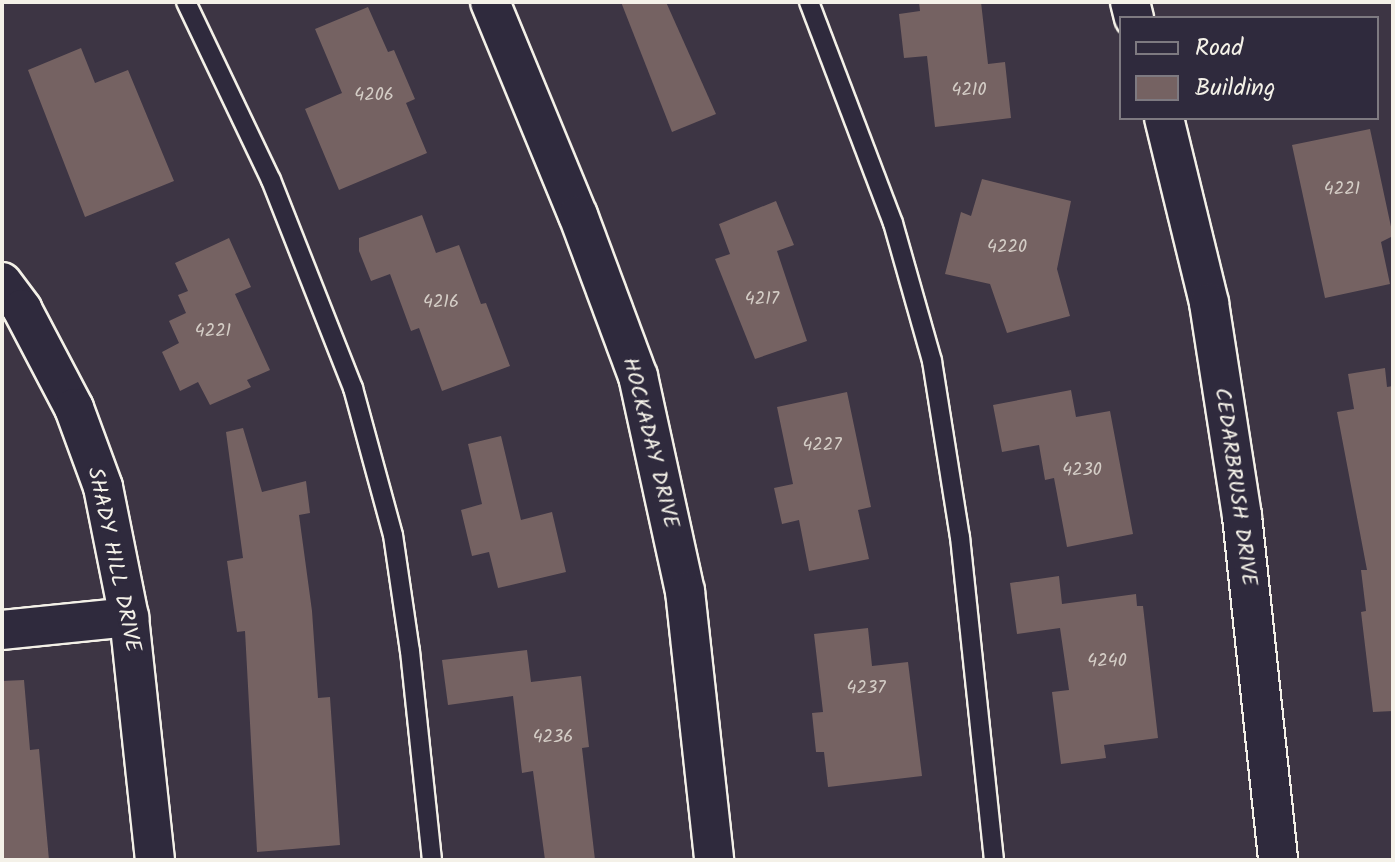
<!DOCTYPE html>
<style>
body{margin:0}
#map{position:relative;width:1395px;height:862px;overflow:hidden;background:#3d3544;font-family:Kalam,sans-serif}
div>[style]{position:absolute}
.building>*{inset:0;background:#756262}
.roads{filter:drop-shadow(2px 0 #f4f1e8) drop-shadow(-2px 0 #f4f1e8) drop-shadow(0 2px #f4f1e8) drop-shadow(0 -2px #f4f1e8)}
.lane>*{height:18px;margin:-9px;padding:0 9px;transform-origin:9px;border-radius:9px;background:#2f2a3d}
.street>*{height:38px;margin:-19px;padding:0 19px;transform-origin:19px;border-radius:19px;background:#2f2a3d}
span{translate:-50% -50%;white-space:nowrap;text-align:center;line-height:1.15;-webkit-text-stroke:6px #2f2a3d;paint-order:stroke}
.number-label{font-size:18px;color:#d4cdc6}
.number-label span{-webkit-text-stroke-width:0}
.street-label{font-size:22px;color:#f4f1e8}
.frame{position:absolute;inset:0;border:4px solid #f4f1e8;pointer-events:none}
.legend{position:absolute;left:1119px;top:16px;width:260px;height:104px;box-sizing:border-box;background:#2f2a3d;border:2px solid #7e7a81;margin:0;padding:10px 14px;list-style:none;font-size:24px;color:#f4f1e8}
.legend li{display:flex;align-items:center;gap:16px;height:40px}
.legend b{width:40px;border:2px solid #7e7a81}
</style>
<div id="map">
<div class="building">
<div style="clip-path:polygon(621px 2px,666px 2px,716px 114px,672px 132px)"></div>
<div style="clip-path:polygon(919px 2px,981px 2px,988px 64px,1005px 62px,1011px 118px,935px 127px,927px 56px,904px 58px,899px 14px,920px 11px)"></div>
<div style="clip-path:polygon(368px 7px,388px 52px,394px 50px,415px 99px,406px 103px,427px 153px,339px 190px,305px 109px,342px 93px,315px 29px)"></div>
<div style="clip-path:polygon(81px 48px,95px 83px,128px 70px,174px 181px,85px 217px,28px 70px)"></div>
<div style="clip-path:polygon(1370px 129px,1393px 236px,1381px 242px,1390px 284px,1325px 298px,1292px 145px)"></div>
<div style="clip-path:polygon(982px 179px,1071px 201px,1057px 269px,1070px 316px,1007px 333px,990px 284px,945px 274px,961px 212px,971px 216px)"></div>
<div style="clip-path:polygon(776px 201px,794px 245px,777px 251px,807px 341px,755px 359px,715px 259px,730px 254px,719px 224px)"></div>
<div style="clip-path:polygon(422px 215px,436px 253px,459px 245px,481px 304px,486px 303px,510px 366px,442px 391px,419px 328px,411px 331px,390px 274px,371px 281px,359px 251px,359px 238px)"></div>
<div style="clip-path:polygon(229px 238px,251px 287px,235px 294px,270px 370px,247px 380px,251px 387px,210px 405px,198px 382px,180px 391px,162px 352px,179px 343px,169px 321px,186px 313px,178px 295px,188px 291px,175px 263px)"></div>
<div style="clip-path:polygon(1385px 368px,1387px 387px,1393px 386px,1393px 711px,1373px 712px,1361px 612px,1366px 611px,1361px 570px,1367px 570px,1337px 412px,1354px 409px,1348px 374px)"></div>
<div style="clip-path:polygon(1071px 390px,1076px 417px,1110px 411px,1133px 534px,1067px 547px,1054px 478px,1045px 480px,1039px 445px,1002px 452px,993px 405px)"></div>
<div style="clip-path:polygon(847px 392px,871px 507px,858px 510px,869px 559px,809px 571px,799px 520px,782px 524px,774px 488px,793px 484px,777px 407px)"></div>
<div style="clip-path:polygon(243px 428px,262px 492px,306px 481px,310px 513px,299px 515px,312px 611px,318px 698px,330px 697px,340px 845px,257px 852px,245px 631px,237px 632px,227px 561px,243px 558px,226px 432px)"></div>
<div style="clip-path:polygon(501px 436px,521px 520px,552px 512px,566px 572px,498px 588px,489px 552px,472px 556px,461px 510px,482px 504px,468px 444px)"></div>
<div style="clip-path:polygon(1059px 576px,1062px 604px,1136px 594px,1137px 606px,1143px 606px,1158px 738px,1104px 745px,1106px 758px,1061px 764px,1052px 692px,1069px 690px,1060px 628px,1017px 634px,1010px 583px)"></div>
<div style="clip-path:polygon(868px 628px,872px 666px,908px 662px,922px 776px,828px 787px,824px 752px,816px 752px,812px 713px,823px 712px,814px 634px)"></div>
<div style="clip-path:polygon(527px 650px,531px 682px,581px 676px,589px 747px,582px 748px,595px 860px,545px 860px,533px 771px,522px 773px,513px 696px,448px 705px,442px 660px)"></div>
<div style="clip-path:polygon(24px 680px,30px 750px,39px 749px,49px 860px,2px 860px,2px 681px)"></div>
</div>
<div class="roads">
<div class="lane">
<div style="left:186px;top:2px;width:197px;rotate:64.5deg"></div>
<div style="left:271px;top:180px;width:224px;rotate:68.5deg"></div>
<div style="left:353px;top:388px;width:152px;rotate:74.8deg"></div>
<div style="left:393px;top:535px;width:117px;rotate:81.7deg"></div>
<div style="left:410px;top:651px;width:210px;rotate:84deg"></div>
<div style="left:809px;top:2px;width:236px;rotate:69.2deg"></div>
<div style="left:893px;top:223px;width:143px;rotate:74.2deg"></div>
<div style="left:932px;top:361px;width:178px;rotate:81deg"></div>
<div style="left:960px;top:537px;width:325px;rotate:84deg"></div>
</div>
<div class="street">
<div style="left:490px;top:2px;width:230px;rotate:67.6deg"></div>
<div style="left:578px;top:215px;width:172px;rotate:69.6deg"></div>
<div style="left:638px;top:376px;width:220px;rotate:77.7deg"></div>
<div style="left:685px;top:591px;width:271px;rotate:83.8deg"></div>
<div style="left:1130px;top:2px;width:16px;rotate:76deg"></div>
<div style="left:1164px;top:118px;width:190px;rotate:76.3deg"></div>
<div style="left:1209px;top:303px;width:216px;rotate:81.2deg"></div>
<div style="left:1242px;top:516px;width:346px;rotate:84deg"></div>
<div style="left:2px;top:282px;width:34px;rotate:53deg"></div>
<div style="left:22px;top:309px;width:112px;rotate:62.3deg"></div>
<div style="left:74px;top:408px;width:84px;rotate:69.8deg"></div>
<div style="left:103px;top:487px;width:133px;rotate:78.7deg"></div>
<div style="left:129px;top:617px;width:244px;rotate:83.9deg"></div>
<div style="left:2px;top:630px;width:128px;rotate:-5.8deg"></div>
</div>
</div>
<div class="number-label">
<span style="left:969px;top:91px">4210</span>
<span style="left:374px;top:96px">4206</span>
<span style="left:1342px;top:190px">4221</span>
<span style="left:1007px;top:248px">4220</span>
<span style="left:762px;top:300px">4217</span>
<span style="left:441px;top:303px">4216</span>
<span style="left:213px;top:332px">4221</span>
<span style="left:822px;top:446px">4227</span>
<span style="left:1082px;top:471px">4230</span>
<span style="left:1107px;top:662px">4240</span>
<span style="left:866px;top:689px">4237</span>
<span style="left:553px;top:738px">4236</span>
</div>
<div class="street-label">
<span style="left:650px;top:443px;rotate:76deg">HOCKADAY DRIVE</span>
<span style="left:1235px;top:487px;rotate:82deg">CEDARBRUSH DRIVE</span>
<span style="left:113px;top:560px;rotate:78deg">SHADY HILL DRIVE</span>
</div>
<div class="frame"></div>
<ul class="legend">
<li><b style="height:10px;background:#2f2a3d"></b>Road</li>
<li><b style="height:22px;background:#756262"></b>Building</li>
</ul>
</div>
